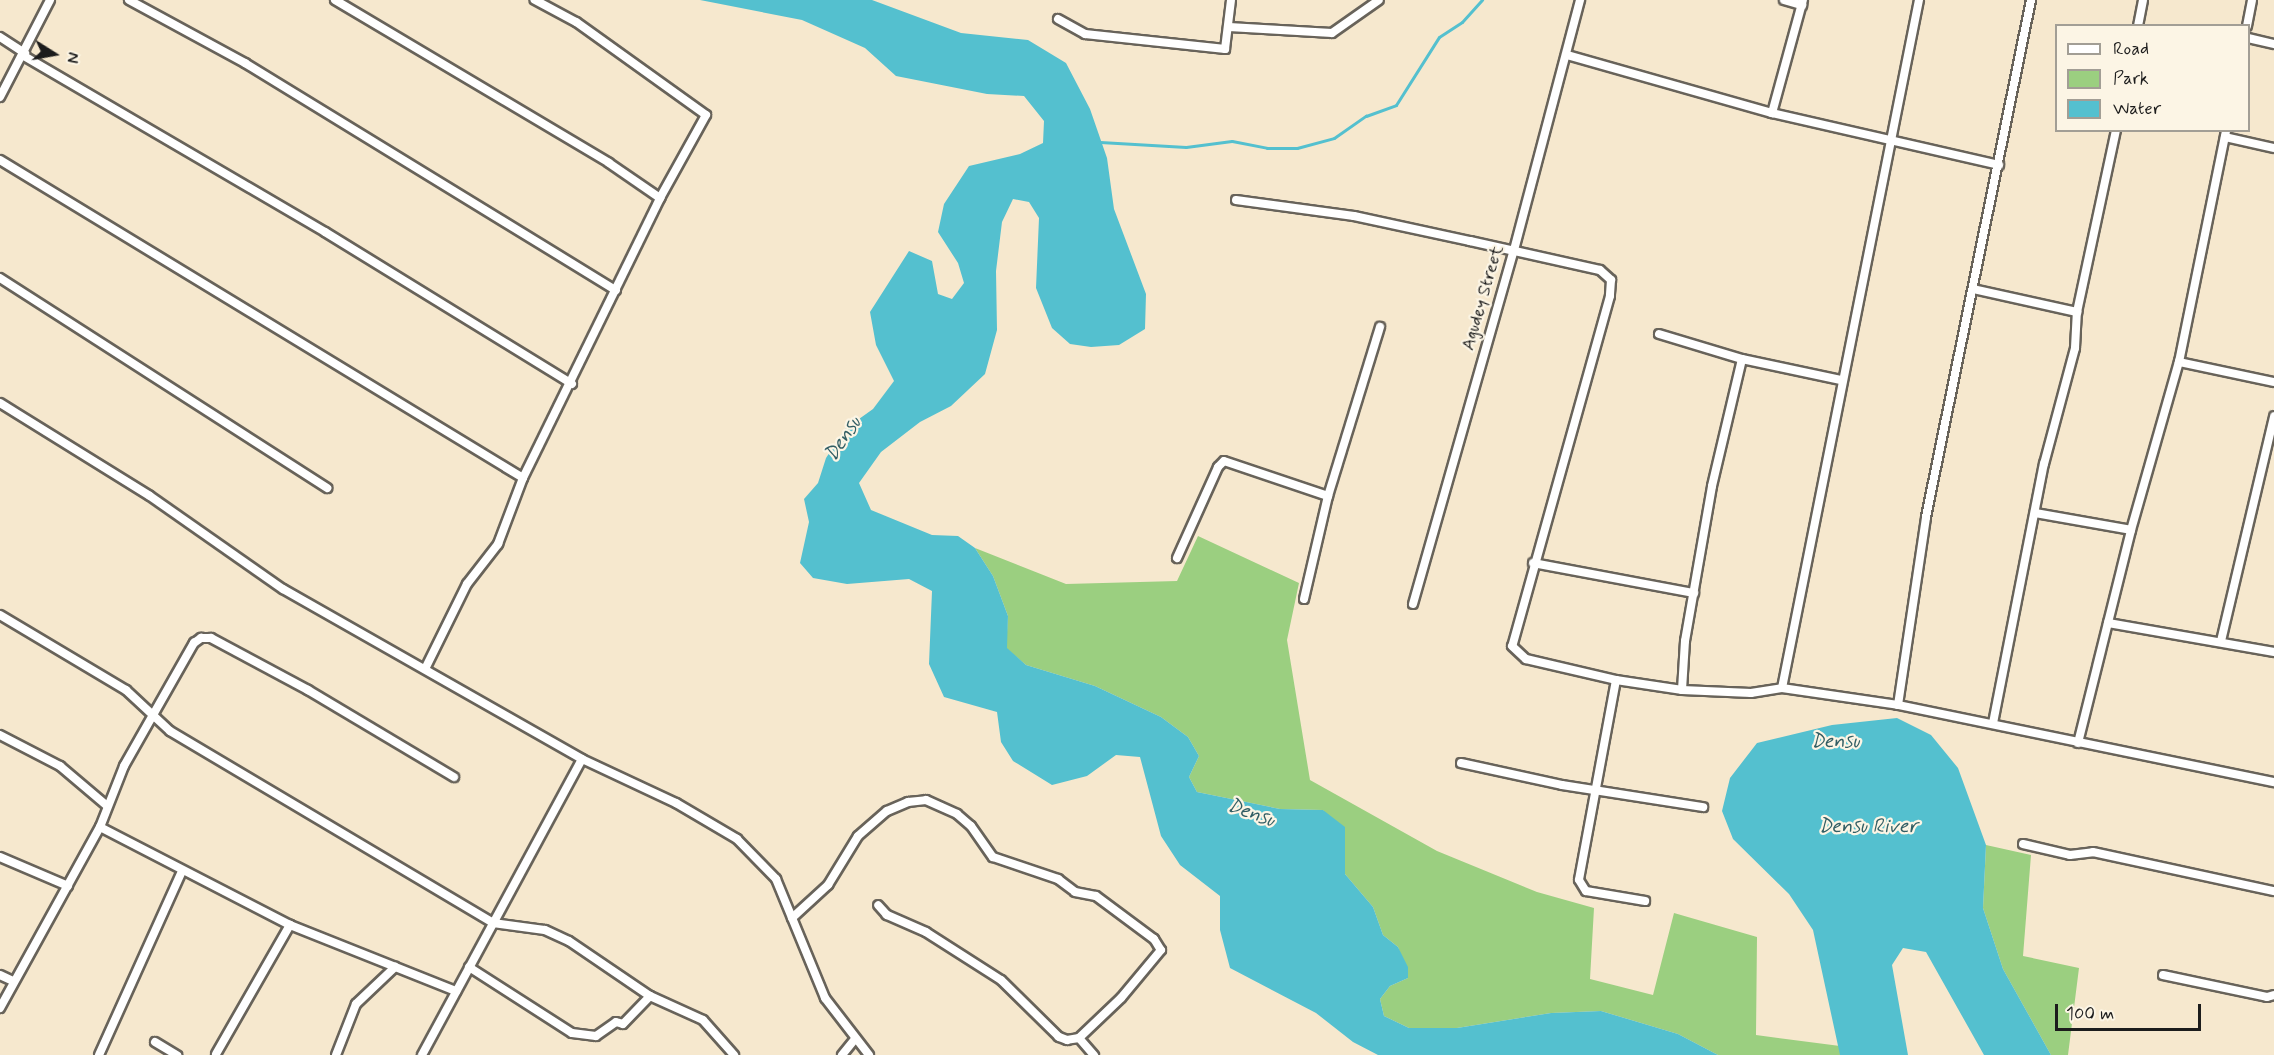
<!DOCTYPE html>
<style>
body{margin:0}
#map{position:relative;width:2274px;height:1055px;overflow:hidden;background:#f6e8ce;font-family:Mynerve,sans-serif}
div>[style]{position:absolute}
.green>*{inset:0;background:#9bcf80}
.water>*{inset:0;background:#54c0cf}
.stream>*{height:3px;margin:-1.5px;padding:0 1.5px;transform-origin:1.5px;border-radius:1.5px;background:#54c0cf}
.roads{filter:drop-shadow(2px 0 #68635a) drop-shadow(-2px 0 #68635a) drop-shadow(0 2px #68635a) drop-shadow(0 -2px #68635a)}
.street>*{height:8px;margin:-4px;padding:0 4px;transform-origin:4px;border-radius:4px;background:#fff}
span{translate:-50% -50%;white-space:nowrap;text-align:center;line-height:1.15;-webkit-text-stroke:4.5px #fcf5e5;paint-order:stroke}
.street-label{font-size:18px;color:#1c1c1c}
.water-label{font-size:20px;color:#325e64;font-style:italic}
.legend{position:absolute;left:2055px;top:24px;width:195px;height:108px;box-sizing:border-box;background:#fcf5e5;border:2px solid #a29e95;margin:0;padding:8px 10px;list-style:none;font-size:18px;color:#1c1c1c}
.legend li{display:flex;align-items:center;gap:12px;height:30px}
.legend b{width:30px;border:2px solid #a29e95}
.north{position:absolute;left:24px;top:24px;width:60px;height:60px;-webkit-text-stroke:4px #fcf5e5;paint-order:stroke;rotate:101deg;font-size:16px;font-weight:700;line-height:24px;text-align:center;color:#1c1c1c}
.north::after{content:'';display:block;margin:auto;width:21px;height:27px;background:#1c1c1c;clip-path:polygon(50% 0,100% 100%,50% 72%,0 100%)}
.scale{position:absolute;left:2055px;top:1004px;width:146px;height:27px;box-sizing:border-box;border:3px solid #1c1c1c;border-top:0;padding-left:8px;font-size:18px;line-height:21px;white-space:nowrap;color:#1c1c1c;-webkit-text-stroke:4px #fcf5e5;paint-order:stroke}
</style>
<div id="map">
<div class="green">
<div style="clip-path:polygon(1198px 536px,1299px 583px,1287px 640px,1310px 780px,1437px 851px,1537px 892px,1594px 908px,1590px 979px,1653px 995px,1674px 913px,1757px 937px,1756px 1035px,1840px 1046px,1840px 1055px,1718px 1055px,1678px 1034px,1601px 1011px,1551px 1013px,1457px 1028px,1409px 1028px,1384px 1016px,1380px 999px,1390px 986px,1408px 978px,1398px 947px,1383px 935px,1373px 907px,1345px 874px,1345px 855px,1323px 810px,1280px 809px,1197px 792px,1189px 777px,1199px 756px,1188px 737px,1161px 717px,1095px 686px,1026px 665px,1006px 648px,1008px 616px,993px 576px,975px 548px,1066px 584px,1177px 581px)"></div>
<div style="clip-path:polygon(1986px 845px,2031px 855px,2023px 956px,2079px 968px,2068px 1055px,2051px 1055px,2003px 969px,1983px 908px)"></div>
</div>
<div class="water">
<div style="clip-path:polygon(700px 0,872px 0,961px 33px,1028px 40px,1066px 63px,1090px 109px,1107px 158px,1114px 209px,1146px 294px,1145px 329px,1119px 345px,1091px 347px,1070px 344px,1052px 328px,1036px 288px,1039px 218px,1029px 202px,1013px 199px,1002px 222px,996px 271px,997px 330px,985px 374px,951px 406px,920px 422px,881px 452px,859px 483px,871px 510px,932px 535px,958px 536px,975px 548px,993px 576px,1008px 616px,1007px 648px,1026px 665px,1095px 686px,1161px 717px,1188px 737px,1199px 756px,1189px 777px,1197px 792px,1280px 809px,1323px 810px,1345px 827px,1345px 874px,1373px 907px,1383px 935px,1398px 947px,1408px 967px,1408px 978px,1390px 986px,1380px 999px,1384px 1016px,1409px 1028px,1457px 1028px,1551px 1013px,1601px 1011px,1678px 1034px,1718px 1055px,1378px 1055px,1353px 1042px,1316px 1013px,1230px 968px,1220px 930px,1220px 896px,1180px 865px,1161px 836px,1140px 757px,1116px 755px,1087px 776px,1052px 785px,1013px 761px,1001px 742px,997px 712px,944px 697px,929px 664px,932px 591px,909px 579px,847px 584px,813px 578px,800px 563px,809px 522px,804px 499px,818px 483px,826px 458px,845px 429px,873px 409px,894px 381px,876px 345px,870px 312px,909px 251px,932px 261px,938px 294px,952px 299px,964px 283px,958px 263px,938px 232px,944px 204px,969px 166px,1020px 154px,1043px 143px,1044px 121px,1024px 96px,987px 94px,896px 76px,865px 48px,802px 20px)"></div>
<div style="clip-path:polygon(1897px 718px,1931px 735px,1958px 768px,1986px 845px,1983px 908px,2003px 969px,2051px 1055px,1984px 1055px,1926px 952px,1903px 948px,1892px 965px,1908px 1055px,1840px 1055px,1813px 930px,1789px 894px,1733px 839px,1722px 811px,1730px 778px,1757px 743px,1832px 725px)"></div>
</div>
<div class="stream">
<div style="left:1100px;top:142px;width:86px;rotate:3.3deg"></div>
<div style="left:1186px;top:147px;width:46px;rotate:-7.4deg"></div>
<div style="left:1232px;top:141px;width:36px;rotate:11deg"></div>
<div style="left:1267px;top:148px;width:30px"></div>
<div style="left:1297px;top:148px;width:38px;rotate:-15deg"></div>
<div style="left:1334px;top:138px;width:39px;rotate:-35deg"></div>
<div style="left:1366px;top:116px;width:32px;rotate:-20deg"></div>
<div style="left:1396px;top:105px;width:80px;rotate:-57.7deg"></div>
<div style="left:1439px;top:37px;width:27px;rotate:-33deg"></div>
<div style="left:1462px;top:22px;width:30px;rotate:-48deg"></div>
</div>
<div class="roads">
<div class="street">
<div style="left:129px;top:0;width:132px;rotate:28.5deg"></div>
<div style="left:245px;top:63px;width:435px;rotate:31.5deg"></div>
<div style="left:335px;top:0;width:319px;rotate:30.7deg"></div>
<div style="left:609px;top:163px;width:62px;rotate:34.5deg"></div>
<div style="left:1784px;top:0;width:19px;rotate:16deg"></div>
<div style="left:1058px;top:19px;width:31px;rotate:29deg"></div>
<div style="left:1085px;top:34px;width:141px;rotate:6.1deg"></div>
<div style="left:1225px;top:49px;width:49px;rotate:-83deg"></div>
<div style="left:2138px;top:26px;width:26px;rotate:-79deg"></div>
<div style="left:2247px;top:26px;width:26px;rotate:-79deg"></div>
<div style="left:1229px;top:27px;width:103px;rotate:3.3deg"></div>
<div style="left:1332px;top:33px;width:57px;rotate:-35.1deg"></div>
<div style="left:0;top:37px;width:30px;rotate:33deg"></div>
<div style="left:2248px;top:38px;width:27px;rotate:13deg"></div>
<div style="left:1567px;top:55px;width:213px;rotate:15.8deg"></div>
<div style="left:1772px;top:113px;width:233px;rotate:12.9deg"></div>
<div style="left:24px;top:56px;width:349px;rotate:30.3deg"></div>
<div style="left:325px;top:232px;width:290px;rotate:31.6deg"></div>
<div style="left:0;top:97px;width:109px;rotate:-62.7deg"></div>
<div style="left:1772px;top:113px;width:117px;rotate:-74.7deg"></div>
<div style="left:2225px;top:137px;width:50px;rotate:12.7deg"></div>
<div style="left:0;top:160px;width:612px;rotate:31.3deg"></div>
<div style="left:1236px;top:200px;width:119px;rotate:7.7deg"></div>
<div style="left:1354px;top:216px;width:119px;rotate:12.2deg"></div>
<div style="left:1470px;top:241px;width:133px;rotate:12.6deg"></div>
<div style="left:1600px;top:270px;width:15px;rotate:42deg"></div>
<div style="left:1611px;top:280px;width:16px;rotate:94deg"></div>
<div style="left:1610px;top:296px;width:363px;rotate:105.6deg"></div>
<div style="left:1512px;top:646px;width:19px;rotate:43deg"></div>
<div style="left:1526px;top:659px;width:92px;rotate:13.1deg"></div>
<div style="left:1616px;top:680px;width:67px;rotate:8.6deg"></div>
<div style="left:1682px;top:690px;width:69px;rotate:2.5deg"></div>
<div style="left:1751px;top:693px;width:31px;rotate:-9deg"></div>
<div style="left:1782px;top:688px;width:117px;rotate:8.3deg"></div>
<div style="left:1898px;top:705px;width:384px;rotate:11.6deg"></div>
<div style="left:0;top:278px;width:389px;rotate:32.7deg"></div>
<div style="left:1973px;top:289px;width:107px;rotate:12.5deg"></div>
<div style="left:1659px;top:334px;width:87px;rotate:16.8deg"></div>
<div style="left:1742px;top:359px;width:101px;rotate:12deg"></div>
<div style="left:2179px;top:362px;width:97px;rotate:11.9deg"></div>
<div style="left:0;top:403px;width:176px;rotate:31.8deg"></div>
<div style="left:150px;top:496px;width:162px;rotate:35deg"></div>
<div style="left:283px;top:589px;width:344px;rotate:29.6deg"></div>
<div style="left:582px;top:759px;width:104px;rotate:25.1deg"></div>
<div style="left:676px;top:803px;width:71px;rotate:30.5deg"></div>
<div style="left:737px;top:839px;width:56px;rotate:45.7deg"></div>
<div style="left:776px;top:879px;width:129px;rotate:67.6deg"></div>
<div style="left:825px;top:998px;width:72px;rotate:52.3deg"></div>
<div style="left:2035px;top:513px;width:97px;rotate:10deg"></div>
<div style="left:1177px;top:558px;width:100px;rotate:-65.7deg"></div>
<div style="left:1218px;top:467px;width:8px;rotate:-45deg"></div>
<div style="left:1224px;top:461px;width:110px;rotate:18.6deg"></div>
<div style="left:1533px;top:563px;width:164px;rotate:10.6deg"></div>
<div style="left:1304px;top:599px;width:106px;rotate:-76.9deg"></div>
<div style="left:1328px;top:496px;width:177px;rotate:-72.9deg"></div>
<div style="left:1413px;top:604px;width:368px;rotate:-74.1deg"></div>
<div style="left:1514px;top:250px;width:259px;rotate:-75.2deg"></div>
<div style="left:0;top:615px;width:147px;rotate:30.8deg"></div>
<div style="left:126px;top:690px;width:60px;rotate:43deg"></div>
<div style="left:170px;top:731px;width:376px;rotate:30.7deg"></div>
<div style="left:493px;top:923px;width:52px;rotate:7.7deg"></div>
<div style="left:545px;top:930px;width:26px;rotate:25deg"></div>
<div style="left:569px;top:941px;width:98px;rotate:34.2deg"></div>
<div style="left:650px;top:996px;width:58px;rotate:24.4deg"></div>
<div style="left:703px;top:1020px;width:47px;rotate:48.5deg"></div>
<div style="left:2108px;top:623px;width:169px;rotate:9.9deg"></div>
<div style="left:2221px;top:641px;width:231px;rotate:-76.7deg"></div>
<div style="left:425px;top:669px;width:95px;rotate:-63.7deg"></div>
<div style="left:467px;top:584px;width:51px;rotate:-52.2deg"></div>
<div style="left:498px;top:544px;width:71px;rotate:-69.3deg"></div>
<div style="left:523px;top:478px;width:312px;rotate:-63.9deg"></div>
<div style="left:660px;top:198px;width:95px;rotate:-61deg"></div>
<div style="left:706px;top:115px;width:160px;rotate:-144.4deg"></div>
<div style="left:576px;top:22px;width:47px;rotate:-151.8deg"></div>
<div style="left:1616px;top:680px;width:203px;rotate:100.5deg"></div>
<div style="left:1579px;top:880px;width:13px;rotate:58deg"></div>
<div style="left:1586px;top:891px;width:60px;rotate:9.6deg"></div>
<div style="left:1782px;top:688px;width:702px;rotate:-78.74deg"></div>
<div style="left:1682px;top:690px;width:49px;rotate:-86.5deg"></div>
<div style="left:1685px;top:641px;width:157px;rotate:-80.1deg"></div>
<div style="left:1712px;top:486px;width:130px;rotate:-76.7deg"></div>
<div style="left:1898px;top:705px;width:190px;rotate:-81.5deg"></div>
<div style="left:1926px;top:517px;width:528px;rotate:-78.52deg"></div>
<div style="left:1993px;top:723px;width:264px;rotate:-78.9deg"></div>
<div style="left:2044px;top:464px;width:120px;rotate:-75deg"></div>
<div style="left:2075px;top:348px;width:36px;rotate:-87deg"></div>
<div style="left:2077px;top:312px;width:186px;rotate:-77.9deg"></div>
<div style="left:0;top:735px;width:68px;rotate:27.3deg"></div>
<div style="left:60px;top:766px;width:60px;rotate:40.3deg"></div>
<div style="left:2078px;top:743px;width:219px;rotate:-76deg"></div>
<div style="left:2131px;top:530px;width:175px;rotate:-74.1deg"></div>
<div style="left:2179px;top:362px;width:237px;rotate:-78.5deg"></div>
<div style="left:1461px;top:763px;width:103px;rotate:12.3deg"></div>
<div style="left:1562px;top:785px;width:143px;rotate:8.9deg"></div>
<div style="left:100px;top:827px;width:214px;rotate:27.3deg"></div>
<div style="left:290px;top:925px;width:179px;rotate:21.7deg"></div>
<div style="left:2023px;top:844px;width:48px;rotate:13.2deg"></div>
<div style="left:2070px;top:855px;width:23px;rotate:-7deg"></div>
<div style="left:2093px;top:852px;width:185px;rotate:12.2deg"></div>
<div style="left:0;top:857px;width:74px;rotate:23.1deg"></div>
<div style="left:792px;top:918px;width:49px;rotate:-42.5deg"></div>
<div style="left:828px;top:885px;width:57px;rotate:-58.5deg"></div>
<div style="left:858px;top:836px;width:38px;rotate:-41deg"></div>
<div style="left:887px;top:811px;width:23px;rotate:-23deg"></div>
<div style="left:908px;top:802px;width:18px;rotate:-6deg"></div>
<div style="left:926px;top:800px;width:34px;rotate:24deg"></div>
<div style="left:957px;top:814px;width:18px;rotate:41deg"></div>
<div style="left:971px;top:826px;width:38px;rotate:55deg"></div>
<div style="left:993px;top:857px;width:69px;rotate:18.7deg"></div>
<div style="left:1058px;top:879px;width:21px;rotate:37deg"></div>
<div style="left:1075px;top:892px;width:21px;rotate:11deg"></div>
<div style="left:1096px;top:896px;width:72px;rotate:36.6deg"></div>
<div style="left:1154px;top:939px;width:13px;rotate:58deg"></div>
<div style="left:1161px;top:950px;width:62px;rotate:129.8deg"></div>
<div style="left:1121px;top:998px;width:58px;rotate:136.4deg"></div>
<div style="left:1079px;top:1038px;width:12px;rotate:171deg"></div>
<div style="left:1067px;top:1040px;width:9px;rotate:-159deg"></div>
<div style="left:1059px;top:1037px;width:81px;rotate:-135.5deg"></div>
<div style="left:1001px;top:980px;width:89px;rotate:-147.4deg"></div>
<div style="left:926px;top:932px;width:43px;rotate:-156.4deg"></div>
<div style="left:887px;top:915px;width:13px;rotate:-132deg"></div>
<div style="left:469px;top:967px;width:122px;rotate:32.7deg"></div>
<div style="left:572px;top:1033px;width:24px;rotate:7deg"></div>
<div style="left:596px;top:1036px;width:24px;rotate:-35deg"></div>
<div style="left:616px;top:1022px;width:7px;rotate:16deg"></div>
<div style="left:623px;top:1024px;width:39px;rotate:-46deg"></div>
<div style="left:0;top:975px;width:14px;rotate:25deg"></div>
<div style="left:2163px;top:975px;width:106px;rotate:11.9deg"></div>
<div style="left:2267px;top:997px;width:7px;rotate:-16deg"></div>
<div style="left:0;top:1008px;width:207px;rotate:-61.1deg"></div>
<div style="left:100px;top:827px;width:66px;rotate:-68.5deg"></div>
<div style="left:124px;top:766px;width:142px;rotate:-60.4deg"></div>
<div style="left:194px;top:643px;width:9px;rotate:-36deg"></div>
<div style="left:201px;top:638px;width:10px"></div>
<div style="left:211px;top:638px;width:110px;rotate:28.2deg"></div>
<div style="left:308px;top:690px;width:170px;rotate:30.8deg"></div>
<div style="left:1079px;top:1038px;width:23px;rotate:49deg"></div>
<div style="left:155px;top:1042px;width:26px;rotate:31deg"></div>
<div style="left:216px;top:1054px;width:149px;rotate:-60.2deg"></div>
<div style="left:99px;top:1055px;width:202px;rotate:-65.7deg"></div>
<div style="left:336px;top:1055px;width:55px;rotate:-68.6deg"></div>
<div style="left:356px;top:1004px;width:54px;rotate:-43.5deg"></div>
<div style="left:422px;top:1055px;width:336px;rotate:-61.6deg"></div>
<div style="left:842px;top:1055px;width:21px;rotate:-51deg"></div>
</div>
</div>
<div class="street-label">
<span style="left:1483px;top:298px;rotate:-74deg">Agudey Street</span>
</div>
<div class="water-label">
<span style="left:843px;top:439px;rotate:-56deg">Densu</span>
<span style="left:1835px;top:741px">Densu</span>
<span style="left:1251px;top:813px;rotate:20deg">Densu</span>
<span style="left:1868px;top:826px">Densu River</span>
</div>
<ul class="legend">
<li><b style="height:8px;background:#fff"></b>Road</li>
<li><b style="height:16px;background:#9bcf80"></b>Park</li>
<li><b style="height:16px;background:#54c0cf"></b>Water</li>
</ul>
<div class="north">N</div>
<div class="scale">100 m</div>
</div>
